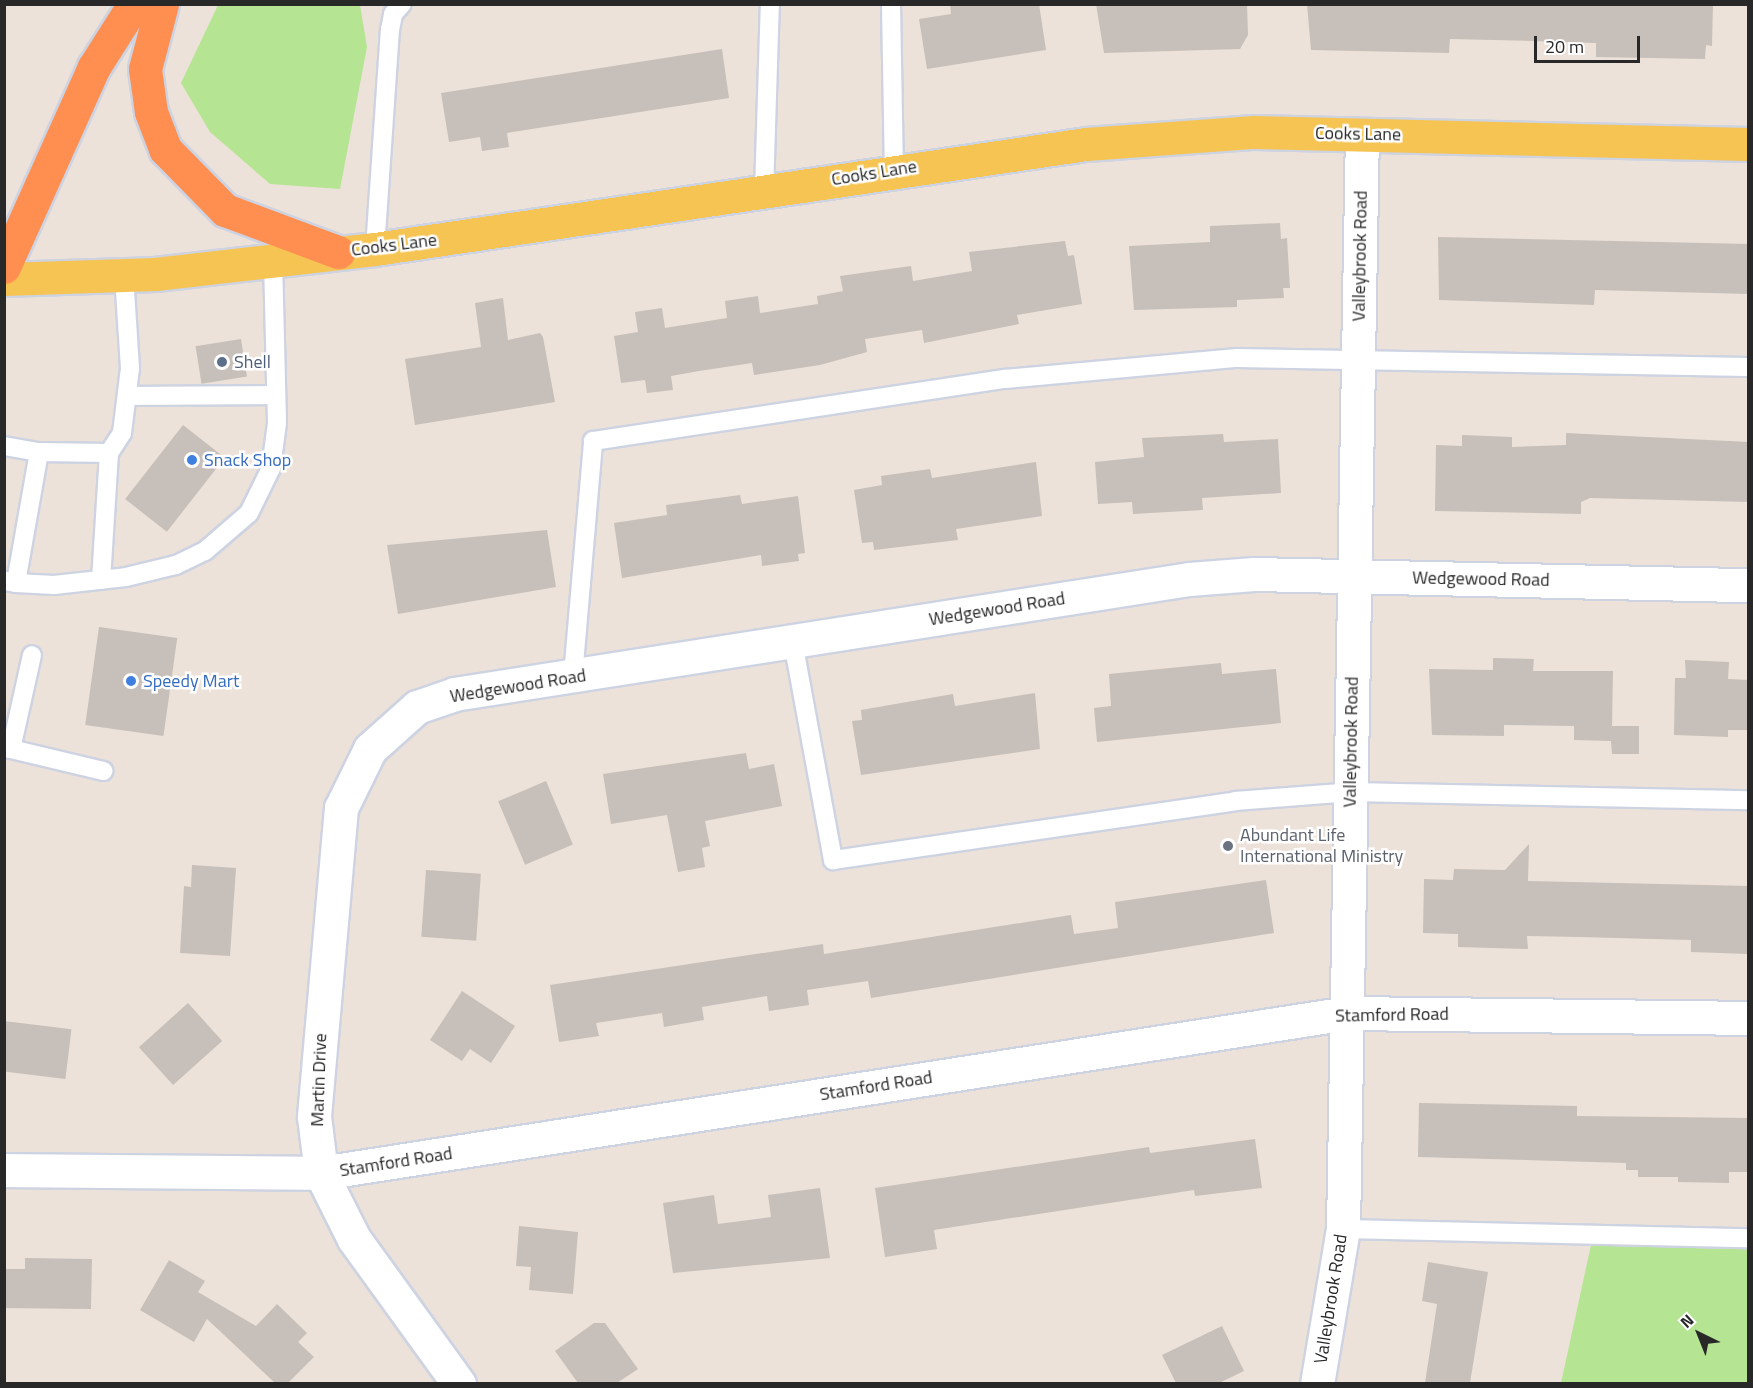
<!DOCTYPE html>
<style>
body{margin:0}
#map{position:relative;width:1753px;height:1388px;overflow:hidden;background:#ece2d9;font-family:"Titillium Web",sans-serif}
div>[style]{position:absolute}
.green>*{inset:0;background:#b5e592}
.building>*{inset:0;background:#c7bfb9;transform-origin:0 0}
.roads{filter:drop-shadow(2px 0 #ced3e2) drop-shadow(-2px 0 #ced3e2) drop-shadow(0 2px #ced3e2) drop-shadow(0 -2px #ced3e2)}
.lane>*{height:18px;margin:-9px;padding:0 9px;transform-origin:9px;border-radius:9px;background:#fff}
.street>*{height:33px;margin:-16.5px;padding:0 16.5px;transform-origin:16.5px;border-radius:16.5px;background:#fff}
.primary>*{height:33px;margin:-16.5px;padding:0 16.5px;transform-origin:16.5px;border-radius:16.5px;background:#f6c453}
.highway>*{height:33px;margin:-16.5px;padding:0 16.5px;transform-origin:16.5px;border-radius:16.5px;background:#ff8f50}
.dots>*{width:16px;height:16px;translate:-50% -50%;box-sizing:border-box;border:3px solid #fff;border-radius:50%}
span{translate:-50% -50%;white-space:nowrap;text-align:center;line-height:1.15;-webkit-text-stroke:5px #fff;paint-order:stroke}
.street-label{font-size:18px;color:#282828}
.service-label{font-size:18px;color:#4e5e75}
.left{translate:0 -50%;text-align:left}
.shop-label{font-size:18px;color:#366cbe}
.worship-label{font-size:18px;color:#5b616d}
.frame{position:absolute;inset:0;border:6px solid #282828;pointer-events:none}
.north{position:absolute;left:1669px;top:1304px;width:60px;height:60px;-webkit-text-stroke:4px #fff;paint-order:stroke;rotate:317deg;font-size:16px;font-weight:700;line-height:24px;text-align:center;color:#282828}
.north::after{content:'';display:block;margin:auto;width:21px;height:27px;background:#282828;clip-path:polygon(50% 0,100% 100%,50% 72%,0 100%)}
.scale{position:absolute;left:1534px;top:36px;width:106px;height:27px;box-sizing:border-box;border:3px solid #282828;border-top:0;padding-left:8px;font-size:18px;line-height:21px;white-space:nowrap;color:#282828;-webkit-text-stroke:4px #fff;paint-order:stroke}
</style>
<div id="map">
<div class="green">
<div style="clip-path:polygon(218px 5px,360px 5px,367px 47px,340px 189px,270px 184px,210px 132px,181px 83px)"></div>
<div style="clip-path:polygon(1591px 1245px,1748px 1249px,1748px 1383px,1561px 1383px)"></div>
</div>
<div class="building">
<div style="clip-path:polygon(950px 4px,1039px 4px,1046px 50px,927px 69px,919px 19px,951px 14px)"></div>
<div style="clip-path:polygon(1096px 4px,1247px 4px,1248px 35px,1240px 49px,1104px 53px)"></div>
<div style="clip-path:polygon(1307px 4px,1713px 4px,1712px 46px,1706px 45px,1705px 59px,1596px 57px,1596px 43px,1532px 41px,1450px 39px,1449px 53px,1311px 50px)"></div>
<div style="clip-path:polygon(722px 49px,729px 98px,507px 133px,509px 147px,482px 151px,480px 137px,449px 142px,441px 93px)"></div>
<div style="clip-path:polygon(1280px 223px,1281px 239px,1287px 238px,1290px 288px,1283px 288px,1284px 298px,1237px 300px,1237px 307px,1134px 310px,1129px 246px,1210px 242px,1210px 226px)"></div>
<div style="clip-path:polygon(1438px 237px,1749px 244px,1749px 294px,1595px 290px,1594px 305px,1439px 300px)"></div>
<div style="clip-path:polygon(1065px 241px,1068px 256px,1074px 255px,1082px 304px,1017px 315px,1019px 324px,924px 343px,922px 330px,865px 339px,867px 352px,820px 365px,754px 375px,752px 363px,699px 371px,671px 376px,673px 390px,647px 393px,645px 380px,621px 383px,614px 336px,638px 332px,635px 312px,662px 308px,665px 328px,727px 318px,725px 301px,758px 296px,760px 313px,818px 304px,817px 296px,843px 291px,840px 276px,911px 266px,913px 281px,972px 271px,969px 252px)"></div>
<div style="clip-path:polygon(503px 298px,508px 340px,540px 333px,543px 337px,555px 402px,415px 425px,405px 359px,481px 347px,475px 303px)"></div>
<div style="left:241px;top:339px;width:38px;height:46px;rotate:81deg"></div>
<div style="left:183px;top:425px;width:53px;height:94px;rotate:38deg"></div>
<div style="clip-path:polygon(1566px 433px,1749px 442px,1749px 502px,1590px 498px,1581px 502px,1581px 514px,1435px 511px,1436px 445px,1462px 446px,1462px 435px,1512px 437px,1512px 447px,1566px 445px)"></div>
<div style="clip-path:polygon(1223px 434px,1224px 442px,1278px 439px,1281px 493px,1202px 498px,1203px 510px,1133px 514px,1132px 502px,1098px 504px,1095px 462px,1144px 457px,1142px 438px)"></div>
<div style="clip-path:polygon(1036px 462px,1042px 516px,956px 529px,958px 540px,874px 550px,873px 542px,862px 543px,854px 490px,882px 485px,881px 476px,930px 469px,932px 478px)"></div>
<div style="clip-path:polygon(740px 495px,742px 504px,798px 496px,805px 553px,798px 554px,799px 561px,762px 566px,761px 555px,622px 578px,614px 523px,667px 515px,666px 505px)"></div>
<div style="clip-path:polygon(547px 530px,556px 587px,398px 614px,387px 545px)"></div>
<div style="left:99px;top:627px;width:79px;height:99px;rotate:8deg"></div>
<div style="clip-path:polygon(1493px 658px,1534px 659px,1533px 671px,1613px 671px,1612px 726px,1639px 726px,1639px 754px,1612px 754px,1611px 741px,1574px 740px,1574px 726px,1504px 725px,1504px 736px,1432px 735px,1429px 669px,1493px 670px)"></div>
<div style="clip-path:polygon(1685px 660px,1729px 662px,1728px 679px,1749px 680px,1749px 730px,1728px 730px,1728px 737px,1674px 735px,1675px 678px,1686px 678px)"></div>
<div style="clip-path:polygon(1221px 663px,1222px 674px,1276px 669px,1281px 723px,1097px 742px,1094px 708px,1111px 706px,1109px 674px)"></div>
<div style="clip-path:polygon(1035px 693px,1040px 749px,861px 775px,852px 721px,862px 720px,861px 710px,953px 694px,955px 706px)"></div>
<div style="clip-path:polygon(746px 753px,749px 769px,774px 764px,782px 806px,705px 821px,710px 846px,702px 848px,705px 867px,678px 872px,667px 815px,611px 824px,603px 774px)"></div>
<div style="left:546px;top:781px;width:69px;height:52px;rotate:67deg"></div>
<div style="clip-path:polygon(1529px 844px,1528px 881px,1749px 886px,1749px 954px,1691px 952px,1691px 940px,1580px 937px,1527px 936px,1528px 949px,1458px 947px,1458px 934px,1423px 933px,1424px 879px,1453px 880px,1454px 869px,1505px 870px)"></div>
<div style="clip-path:polygon(192px 865px,236px 868px,230px 956px,180px 953px,184px 886px,191px 887px)"></div>
<div style="left:426px;top:870px;width:55px;height:67px;rotate:4deg"></div>
<div style="clip-path:polygon(1266px 880px,1274px 933px,871px 998px,868px 981px,807px 990px,809px 1005px,769px 1011px,767px 996px,702px 1007px,704px 1020px,664px 1027px,662px 1013px,596px 1023px,599px 1036px,559px 1042px,550px 985px,823px 944px,824px 954px,1071px 915px,1074px 934px,1118px 928px,1115px 902px)"></div>
<div style="clip-path:polygon(462px 991px,515px 1026px,491px 1063px,470px 1049px,462px 1061px,430px 1040px)"></div>
<div style="left:188px;top:1003px;width:51px;height:66px;rotate:48deg"></div>
<div style="left:4px;top:1021px;width:68px;height:50px;rotate:7deg"></div>
<div style="clip-path:polygon(1419px 1103px,1577px 1106px,1577px 1116px,1749px 1118px,1749px 1172px,1729px 1172px,1729px 1183px,1678px 1182px,1678px 1177px,1638px 1177px,1638px 1170px,1626px 1170px,1626px 1163px,1418px 1157px)"></div>
<div style="clip-path:polygon(1255px 1139px,1262px 1188px,1195px 1196px,1194px 1190px,934px 1230px,937px 1249px,885px 1257px,875px 1188px,1149px 1147px,1150px 1153px)"></div>
<div style="clip-path:polygon(820px 1188px,830px 1258px,673px 1273px,663px 1203px,714px 1195px,718px 1224px,771px 1217px,768px 1195px)"></div>
<div style="clip-path:polygon(519px 1226px,578px 1232px,573px 1294px,529px 1290px,531px 1267px,516px 1266px)"></div>
<div style="clip-path:polygon(25px 1258px,92px 1259px,91px 1309px,4px 1308px,4px 1269px,25px 1269px)"></div>
<div style="clip-path:polygon(169px 1260px,205px 1281px,198px 1292px,256px 1326px,277px 1304px,307px 1333px,298px 1342px,314px 1357px,288px 1383px,275px 1383px,207px 1319px,194px 1342px,140px 1310px)"></div>
<div style="clip-path:polygon(1428px 1262px,1488px 1272px,1470px 1383px,1425px 1383px,1437px 1304px,1422px 1301px)"></div>
<div style="clip-path:polygon(594px 1323px,605px 1323px,638px 1369px,617px 1383px,578px 1383px,555px 1351px)"></div>
<div style="clip-path:polygon(1222px 1326px,1244px 1371px,1219px 1383px,1176px 1383px,1162px 1355px)"></div>
</div>
<div class="roads">
<div class="lane">
<div style="left:891px;top:4px;width:166px;rotate:89deg"></div>
<div style="left:764px;top:191px;width:187px;rotate:-88.2deg"></div>
<div style="left:375px;top:249px;width:220px;rotate:-86.1deg"></div>
<div style="left:390px;top:30px;width:16px;rotate:-79deg"></div>
<div style="left:393px;top:14px;width:13px;rotate:-48deg"></div>
<div style="left:127px;top:396px;width:148px;rotate:-0.4deg"></div>
<div style="left:4px;top:446px;width:36px;rotate:10deg"></div>
<div style="left:39px;top:452px;width:133px;rotate:100deg"></div>
<div style="left:16px;top:583px;width:10px;rotate:-169deg"></div>
<div style="left:39px;top:452px;width:70px;rotate:0.8deg"></div>
<div style="left:109px;top:453px;width:127px;rotate:93.6deg"></div>
<div style="left:109px;top:453px;width:24px;rotate:-57deg"></div>
<div style="left:122px;top:433px;width:65px;rotate:-83deg"></div>
<div style="left:130px;top:368px;width:93px;rotate:-93.7deg"></div>
<div style="left:16px;top:583px;width:38px;rotate:3deg"></div>
<div style="left:54px;top:585px;width:72px;rotate:-6.3deg"></div>
<div style="left:126px;top:577px;width:51px;rotate:-13.5deg"></div>
<div style="left:176px;top:565px;width:32px;rotate:-26deg"></div>
<div style="left:205px;top:551px;width:58px;rotate:-40.8deg"></div>
<div style="left:249px;top:513px;width:50px;rotate:-63.9deg"></div>
<div style="left:271px;top:468px;width:45px;rotate:-82.4deg"></div>
<div style="left:277px;top:423px;width:162px;rotate:-91.4deg"></div>
<div style="left:793px;top:642px;width:222px;rotate:79.6deg"></div>
<div style="left:833px;top:860px;width:406px;rotate:-8.3deg"></div>
<div style="left:1235px;top:801px;width:116px;rotate:-4.4deg"></div>
<div style="left:1351px;top:792px;width:397px;rotate:1.2deg"></div>
<div style="left:573px;top:676px;width:236px;rotate:-85.1deg"></div>
<div style="left:593px;top:441px;width:417px;rotate:-8.6deg"></div>
<div style="left:1005px;top:379px;width:233px;rotate:-5.2deg"></div>
<div style="left:1237px;top:358px;width:511px;rotate:1.01deg"></div>
<div style="left:4px;top:748px;width:7px;rotate:8deg"></div>
<div style="left:11px;top:749px;width:96px;rotate:-77.4deg"></div>
<div style="left:11px;top:749px;width:95px;rotate:13.4deg"></div>
<div style="left:1343px;top:1229px;width:405px;rotate:1.3deg"></div>
</div>
<div class="street">
<div style="left:4px;top:1170px;width:317px;rotate:0.5deg"></div>
<div style="left:321px;top:1173px;width:1038px;rotate:-8.86deg"></div>
<div style="left:1347px;top:1013px;width:401px;rotate:0.7deg"></div>
<div style="left:459px;top:1384px;width:179px;rotate:-125.9deg"></div>
<div style="left:354px;top:1239px;width:74px;rotate:-116.6deg"></div>
<div style="left:321px;top:1173px;width:57px;rotate:-97deg"></div>
<div style="left:314px;top:1116px;width:309px;rotate:-85deg"></div>
<div style="left:341px;top:808px;width:66px;rotate:-63.8deg"></div>
<div style="left:370px;top:749px;width:63px;rotate:-41.8deg"></div>
<div style="left:417px;top:707px;width:39px;rotate:-19deg"></div>
<div style="left:454px;top:694px;width:744px;rotate:-8.89deg"></div>
<div style="left:1189px;top:579px;width:65px;rotate:-4.4deg"></div>
<div style="left:1254px;top:574px;width:494px;rotate:1.3deg"></div>
<div style="left:1317px;top:1384px;width:157px;rotate:-80.5deg"></div>
<div style="left:1343px;top:1229px;width:1094px;rotate:-89.01deg"></div>
</div>
<div class="primary">
<div style="left:4px;top:279px;width:151px;rotate:-1.9deg"></div>
<div style="left:155px;top:274px;width:221px;rotate:-6.5deg"></div>
<div style="left:375px;top:249px;width:719px;rotate:-8.4deg"></div>
<div style="left:1086px;top:144px;width:169px;rotate:-4.1deg"></div>
<div style="left:1255px;top:132px;width:493px;rotate:1.4deg"></div>
</div>
<div class="highway">
<div style="left:162px;top:4px;width:67px;rotate:104.7deg"></div>
<div style="left:145px;top:69px;width:43px;rotate:82.1deg"></div>
<div style="left:151px;top:112px;width:40px;rotate:69deg"></div>
<div style="left:165px;top:149px;width:86px;rotate:45.5deg"></div>
<div style="left:225px;top:210px;width:121px;rotate:20.4deg"></div>
<div style="left:4px;top:267px;width:219px;rotate:-65.8deg"></div>
<div style="left:94px;top:67px;width:75px;rotate:-57.6deg"></div>
</div>
</div>
<div class="dots">
<div style="left:222px;top:362px;background:#5c6f8a"></div>
<div style="left:192px;top:460px;background:#3f7fe0"></div>
<div style="left:131px;top:681px;background:#3f7fe0"></div>
<div style="left:1228px;top:846px;background:#6b7280"></div>
</div>
<div class="street-label">
<span style="left:1358px;top:134px;rotate:1deg">Cooks Lane</span>
<span style="left:874px;top:173px;rotate:-9deg">Cooks Lane</span>
<span style="left:394px;top:245px;rotate:-7deg">Cooks Lane</span>
<span style="left:1360px;top:256px;rotate:-89deg">Valleybrook Road</span>
<span style="left:1481px;top:579px;rotate:1deg">Wedgewood Road</span>
<span style="left:997px;top:609px;rotate:-9deg">Wedgewood Road</span>
<span style="left:518px;top:686px;rotate:-9deg">Wedgewood Road</span>
<span style="left:1351px;top:742px;rotate:-89deg">Valleybrook Road</span>
<span style="left:1392px;top:1015px;rotate:-1deg">Stamford Road</span>
<span style="left:319px;top:1080px;rotate:-88deg">Martin Drive</span>
<span style="left:876px;top:1086px;rotate:-9deg">Stamford Road</span>
<span style="left:396px;top:1162px;rotate:-9deg">Stamford Road</span>
<span style="left:1331px;top:1299px;rotate:-81deg">Valleybrook Road</span>
</div>
<div class="service-label">
<span class="left" style="left:234px;top:362px">Shell</span>
</div>
<div class="shop-label">
<span class="left" style="left:204px;top:460px">Snack Shop</span>
<span class="left" style="left:143px;top:681px">Speedy Mart</span>
</div>
<div class="worship-label">
<span class="left" style="left:1240px;top:846px">Abundant Life<br>International Ministry</span>
</div>
<div class="frame"></div>
<div class="north">N</div>
<div class="scale">20 m</div>
</div>
